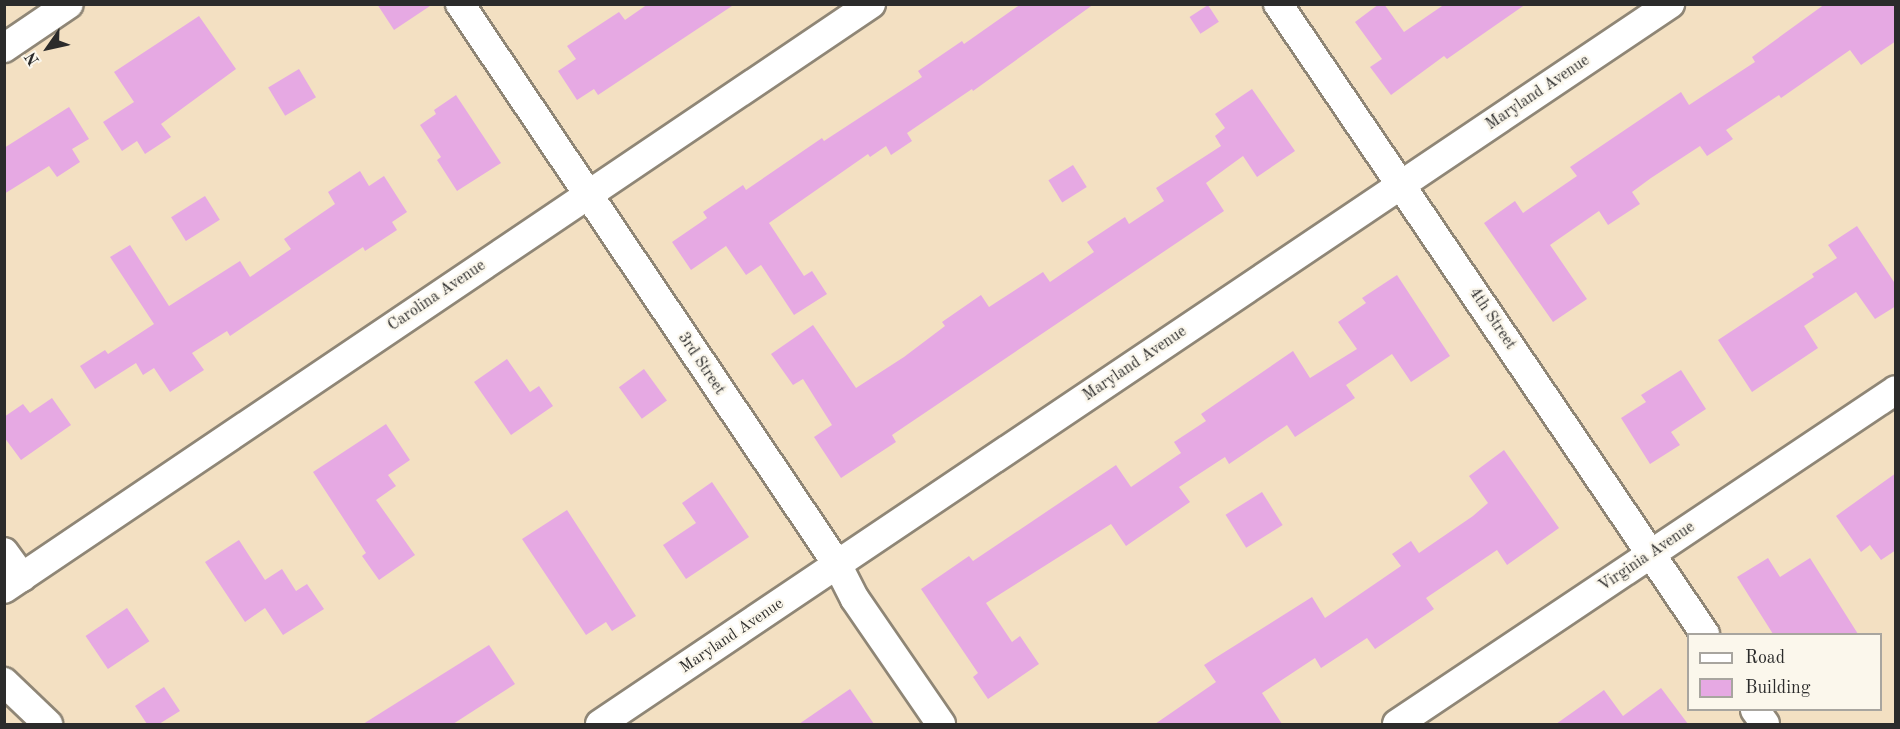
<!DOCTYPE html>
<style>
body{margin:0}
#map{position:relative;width:1900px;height:729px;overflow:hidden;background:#f3e0c2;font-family:"Old Standard TT",serif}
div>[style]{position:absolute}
.building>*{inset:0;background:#e6a9e3;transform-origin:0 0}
.roads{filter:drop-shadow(2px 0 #8f8676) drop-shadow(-2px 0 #8f8676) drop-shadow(0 2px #8f8676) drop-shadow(0 -2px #8f8676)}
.minor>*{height:28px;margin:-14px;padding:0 14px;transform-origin:14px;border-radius:14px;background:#fff}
span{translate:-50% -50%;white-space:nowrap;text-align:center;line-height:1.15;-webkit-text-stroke:4.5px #fbf7ec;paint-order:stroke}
.street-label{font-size:16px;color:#2b2b2b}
.frame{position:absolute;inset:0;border:6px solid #2b2b2b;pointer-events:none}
.legend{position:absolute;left:1687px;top:633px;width:195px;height:78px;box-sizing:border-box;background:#fbf7ec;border:2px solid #a8a59f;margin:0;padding:8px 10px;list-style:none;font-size:18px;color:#2b2b2b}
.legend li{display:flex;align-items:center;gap:12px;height:30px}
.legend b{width:30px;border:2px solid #a8a59f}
.north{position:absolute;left:18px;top:18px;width:60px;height:60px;-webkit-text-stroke:4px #fbf7ec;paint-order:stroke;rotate:236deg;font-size:16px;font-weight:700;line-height:24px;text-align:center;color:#2b2b2b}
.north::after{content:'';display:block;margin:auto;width:21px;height:27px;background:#2b2b2b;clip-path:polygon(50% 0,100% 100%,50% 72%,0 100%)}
</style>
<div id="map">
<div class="building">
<div style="clip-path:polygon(377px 4px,433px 4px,394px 30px)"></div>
<div style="clip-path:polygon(648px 4px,735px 4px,598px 95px,594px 89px,577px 100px,558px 71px,576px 59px,567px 46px,619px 12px,625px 20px)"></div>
<div style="clip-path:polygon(1021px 4px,1094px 4px,973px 91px,972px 89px,907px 133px,912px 141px,891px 155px,886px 146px,870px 157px,868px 154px,769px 223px,804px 276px,812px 271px,827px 294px,794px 315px,761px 265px,746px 275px,726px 246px,691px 270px,672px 242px,707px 218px,703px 212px,743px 185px,746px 190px,822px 138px,824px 141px,922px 77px,918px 71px,962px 41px,964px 44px)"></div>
<div style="clip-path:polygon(1379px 4px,1384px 4px,1404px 32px,1445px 4px,1526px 4px,1447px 59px,1444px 56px,1391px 95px,1370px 67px,1382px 59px,1355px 22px)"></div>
<div style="clip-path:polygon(1825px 4px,1896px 4px,1896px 41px,1861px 65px,1850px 50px,1781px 98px,1779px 95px,1726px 130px,1733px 139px,1707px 156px,1700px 146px,1651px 178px,1632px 192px,1640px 204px,1608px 225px,1599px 211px,1550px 245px,1587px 299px,1553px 322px,1484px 223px,1515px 201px,1523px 213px,1577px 176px,1570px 167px,1681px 92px,1689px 105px,1755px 62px,1752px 57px)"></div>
<div style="left:1208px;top:5px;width:20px;height:22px;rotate:57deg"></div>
<div style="clip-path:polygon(199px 16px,236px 69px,161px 124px,171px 137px,145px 154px,137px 141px,122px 151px,103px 122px,134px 102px,114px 72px)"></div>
<div style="left:299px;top:69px;width:33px;height:36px;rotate:59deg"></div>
<div style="clip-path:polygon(1252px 89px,1295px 151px,1257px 177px,1243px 156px,1206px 183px,1224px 211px,892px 435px,896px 442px,841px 478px,814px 437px,832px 425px,803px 379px,793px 385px,771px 354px,813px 325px,856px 388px,904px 357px,945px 326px,942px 322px,981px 295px,989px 307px,1043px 272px,1050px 282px,1094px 252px,1087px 242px,1125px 217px,1129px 224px,1164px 201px,1156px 188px,1221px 146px,1215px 136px,1225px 128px,1215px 114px)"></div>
<div style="clip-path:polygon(456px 95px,501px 163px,457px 191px,437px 160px,441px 157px,420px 125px,436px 114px,434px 110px)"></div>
<div style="clip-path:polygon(69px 107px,89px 139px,72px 149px,80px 162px,57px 177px,49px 166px,4px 194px,4px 148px)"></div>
<div style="left:1073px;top:165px;width:26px;height:29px;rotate:58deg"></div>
<div style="clip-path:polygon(360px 171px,369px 186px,384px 176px,407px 212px,392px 222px,397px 230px,365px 251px,363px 247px,230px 336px,227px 331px,192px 353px,204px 370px,170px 392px,154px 368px,143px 375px,136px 363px,95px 389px,80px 366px,105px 350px,108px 354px,154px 324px,110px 257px,130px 245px,169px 306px,240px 261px,250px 277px,291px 249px,284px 239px,335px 204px,328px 192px)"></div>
<div style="left:205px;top:196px;width:28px;height:40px;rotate:58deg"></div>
<div style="clip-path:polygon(1857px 226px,1896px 285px,1896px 306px,1875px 319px,1856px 292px,1804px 326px,1818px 348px,1752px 392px,1718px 340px,1814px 277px,1812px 274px,1837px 258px,1828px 245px)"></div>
<div style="clip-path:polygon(1397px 275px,1450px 356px,1411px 382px,1392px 354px,1346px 385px,1355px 398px,1295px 437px,1287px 425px,1229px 464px,1225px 457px,1179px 487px,1190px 502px,1126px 546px,1111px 524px,986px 603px,1012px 642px,1020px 636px,1039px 664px,988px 699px,973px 677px,978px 673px,921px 589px,969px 556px,973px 561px,1116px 465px,1131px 487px,1181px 453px,1174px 442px,1206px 421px,1201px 414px,1293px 351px,1310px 378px,1357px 349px,1338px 322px,1366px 303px,1362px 298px)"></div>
<div style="clip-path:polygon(507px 359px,530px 392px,539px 386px,553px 406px,511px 435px,474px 382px)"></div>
<div style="left:644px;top:369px;width:39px;height:31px;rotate:54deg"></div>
<div style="clip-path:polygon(1681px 370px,1706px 409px,1671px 432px,1680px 445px,1650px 464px,1621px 418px,1646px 402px,1641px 395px)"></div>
<div style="clip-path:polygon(52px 398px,71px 425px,21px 460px,4px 437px,4px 417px,23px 404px,30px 413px)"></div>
<div style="clip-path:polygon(386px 424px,410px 460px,388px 475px,396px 486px,376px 500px,415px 555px,379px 580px,362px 556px,366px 553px,313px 472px)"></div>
<div style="clip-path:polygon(1504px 450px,1559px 528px,1507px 565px,1497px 550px,1426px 598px,1434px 609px,1375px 649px,1367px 638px,1321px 668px,1315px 658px,1262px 693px,1282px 724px,1155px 724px,1216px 682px,1204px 665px,1312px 597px,1325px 618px,1401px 566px,1392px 554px,1411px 541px,1419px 553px,1473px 516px,1488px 503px,1469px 476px)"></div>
<div style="clip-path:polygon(1896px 473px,1896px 550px,1881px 560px,1870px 545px,1861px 552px,1836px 516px)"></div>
<div style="clip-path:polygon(712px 482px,749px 537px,686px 579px,663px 545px,696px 523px,682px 503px)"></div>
<div style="left:1262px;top:492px;width:39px;height:43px;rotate:58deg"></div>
<div style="clip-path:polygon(567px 510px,636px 616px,612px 631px,606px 622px,586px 635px,522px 539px)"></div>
<div style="clip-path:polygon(239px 540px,265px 580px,282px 569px,296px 591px,307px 584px,324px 609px,283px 635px,265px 608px,245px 622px,205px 562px)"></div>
<div style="clip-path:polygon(1768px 558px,1780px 577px,1810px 558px,1858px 634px,1773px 634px,1737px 577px)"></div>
<div style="left:127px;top:608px;width:40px;height:50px;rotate:56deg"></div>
<div style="clip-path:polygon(489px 645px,515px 684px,453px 724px,363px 724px)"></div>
<div style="clip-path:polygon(164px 687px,180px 711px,159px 724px,147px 724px,135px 706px)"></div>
<div style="clip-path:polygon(1661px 688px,1688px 724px,1556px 724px,1604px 690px,1623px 716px)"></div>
<div style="clip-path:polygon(850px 689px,874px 724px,799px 724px)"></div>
</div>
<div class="roads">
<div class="minor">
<div style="left:460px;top:4px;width:675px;rotate:56.05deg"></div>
<div style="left:837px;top:564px;width:39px;rotate:63deg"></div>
<div style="left:855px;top:599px;width:152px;rotate:55.5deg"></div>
<div style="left:1278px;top:4px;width:761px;rotate:55.87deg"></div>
<div style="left:4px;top:48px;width:78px;rotate:-34.1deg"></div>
<div style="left:4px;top:552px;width:31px;rotate:54deg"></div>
<div style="left:4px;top:589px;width:1046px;rotate:-34.01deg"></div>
<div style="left:4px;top:682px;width:61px;rotate:43.7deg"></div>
<div style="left:1755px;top:710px;width:17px;rotate:54deg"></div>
<div style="left:600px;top:724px;width:1290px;rotate:-33.94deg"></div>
<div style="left:1397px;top:724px;width:600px;rotate:-33.8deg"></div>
</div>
</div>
<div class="street-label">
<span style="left:1538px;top:93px;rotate:-34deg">Maryland Avenue</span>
<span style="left:437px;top:296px;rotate:-34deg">Carolina Avenue</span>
<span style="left:1492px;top:319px;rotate:56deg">4th Street</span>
<span style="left:701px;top:364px;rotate:56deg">3rd Street</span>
<span style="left:1135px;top:364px;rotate:-34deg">Maryland Avenue</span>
<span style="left:1647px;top:557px;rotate:-34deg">Virginia Avenue</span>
<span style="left:732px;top:636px;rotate:-34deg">Maryland Avenue</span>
</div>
<div class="frame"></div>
<ul class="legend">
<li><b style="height:8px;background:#fff"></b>Road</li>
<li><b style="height:16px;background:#e6a9e3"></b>Building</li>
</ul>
<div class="north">N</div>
</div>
